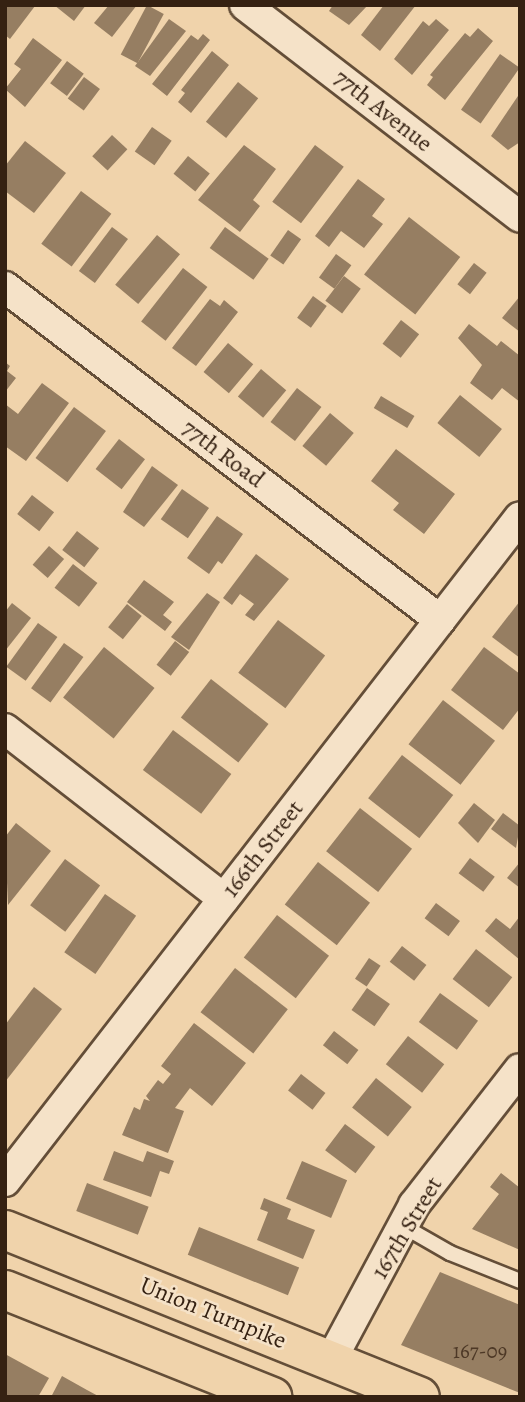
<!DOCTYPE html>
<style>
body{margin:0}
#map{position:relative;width:525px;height:1402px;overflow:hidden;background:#f0d3ab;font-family:Alegreya,serif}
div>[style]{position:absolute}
.building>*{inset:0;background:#967e62;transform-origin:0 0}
.roads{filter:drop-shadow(2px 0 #644e38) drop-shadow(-2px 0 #644e38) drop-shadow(0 2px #644e38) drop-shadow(0 -2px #644e38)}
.lane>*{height:14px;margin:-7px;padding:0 7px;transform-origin:7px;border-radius:7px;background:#f5e2c8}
.street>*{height:30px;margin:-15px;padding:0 15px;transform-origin:15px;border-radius:15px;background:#f5e2c8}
.primary>*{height:38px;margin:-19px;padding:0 19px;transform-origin:19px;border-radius:19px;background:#f0d3ab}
span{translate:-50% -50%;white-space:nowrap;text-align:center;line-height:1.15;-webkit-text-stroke:5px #f5e2c8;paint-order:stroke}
.number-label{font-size:21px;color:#4d3826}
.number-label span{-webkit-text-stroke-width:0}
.street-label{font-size:24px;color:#352112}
.frame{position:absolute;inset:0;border:7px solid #352112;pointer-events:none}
</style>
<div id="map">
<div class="building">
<div style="clip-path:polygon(5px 5px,35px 6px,10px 39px,5px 35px)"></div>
<div style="clip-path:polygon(54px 5px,86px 5px,74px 21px)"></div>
<div style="clip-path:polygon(109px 5px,137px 5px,112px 37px,94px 23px)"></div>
<div style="left:147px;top:5px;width:19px;height:56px;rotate:28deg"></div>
<div style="clip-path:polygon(333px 5px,368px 5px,349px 25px,329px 11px)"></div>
<div style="clip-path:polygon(384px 5px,416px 5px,380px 51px,361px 35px)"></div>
<div style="clip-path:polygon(169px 19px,186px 31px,150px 76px,135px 66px)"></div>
<div style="clip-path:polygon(436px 19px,449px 30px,412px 75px,394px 59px,423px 21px,429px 26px)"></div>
<div style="clip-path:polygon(478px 28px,493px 41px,445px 100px,427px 85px,433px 77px,430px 75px,465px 33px,470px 37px)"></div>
<div style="clip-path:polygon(203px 34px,210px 40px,167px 96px,152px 84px,191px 35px,198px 40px)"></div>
<div style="clip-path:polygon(33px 38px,62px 60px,25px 107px,5px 89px,21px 69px,14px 64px)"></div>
<div style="clip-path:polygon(212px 51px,229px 65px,191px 113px,178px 102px,185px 93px,181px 90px)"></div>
<div style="left:500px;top:54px;width:24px;height:68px;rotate:35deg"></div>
<div style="left:67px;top:61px;width:21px;height:28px;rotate:37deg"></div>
<div style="left:84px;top:77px;width:20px;height:27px;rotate:37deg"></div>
<div style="left:238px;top:82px;width:26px;height:51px;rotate:39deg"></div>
<div style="clip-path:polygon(520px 93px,520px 142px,508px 150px,491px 136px)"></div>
<div style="left:152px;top:127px;width:24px;height:30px;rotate:35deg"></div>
<div style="left:112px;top:135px;width:21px;height:29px;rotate:43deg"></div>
<div style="clip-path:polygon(25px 141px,66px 173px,34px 213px,5px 191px,5px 166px)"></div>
<div style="clip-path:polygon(244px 145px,276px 169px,253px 200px,260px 206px,240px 232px,198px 200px)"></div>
<div style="left:315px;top:145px;width:36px;height:71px;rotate:37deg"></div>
<div style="left:188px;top:156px;width:28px;height:23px;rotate:39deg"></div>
<div style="clip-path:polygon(358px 179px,385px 199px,372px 216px,383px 224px,364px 248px,341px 231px,329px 247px,315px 236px)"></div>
<div style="left:81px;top:191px;width:38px;height:66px;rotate:37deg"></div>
<div style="left:409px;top:217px;width:65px;height:73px;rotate:38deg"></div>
<div style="left:112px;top:227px;width:20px;height:55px;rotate:37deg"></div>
<div style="left:225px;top:227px;width:54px;height:26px;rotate:36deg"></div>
<div style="left:288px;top:230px;width:16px;height:31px;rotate:35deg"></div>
<div style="left:157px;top:235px;width:30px;height:65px;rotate:40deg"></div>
<div style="left:336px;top:254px;width:19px;height:29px;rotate:36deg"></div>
<div style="left:474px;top:263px;width:16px;height:27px;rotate:38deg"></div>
<div style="left:183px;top:268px;width:31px;height:68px;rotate:38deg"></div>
<div style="left:344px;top:276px;width:21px;height:31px;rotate:37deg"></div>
<div style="left:313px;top:296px;width:17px;height:27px;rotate:36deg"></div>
<div style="clip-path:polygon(520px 296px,520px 332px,502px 318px)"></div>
<div style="clip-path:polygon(210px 299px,220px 306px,224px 300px,238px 312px,196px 366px,172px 348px)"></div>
<div style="left:401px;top:320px;width:23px;height:30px;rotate:38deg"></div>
<div style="clip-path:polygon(469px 324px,497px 346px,501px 341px,520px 356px,520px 402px,502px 388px,492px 400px,470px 383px,482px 365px,458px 338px)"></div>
<div style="left:228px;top:343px;width:33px;height:38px;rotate:40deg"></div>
<div style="clip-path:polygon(5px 362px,10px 366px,7px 371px,16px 378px,5px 392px)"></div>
<div style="left:261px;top:369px;width:33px;height:36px;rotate:40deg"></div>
<div style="clip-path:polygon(42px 383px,69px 403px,26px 461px,5px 446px,5px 404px,18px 414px)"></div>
<div style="left:297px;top:388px;width:31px;height:43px;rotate:38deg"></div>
<div style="left:460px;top:395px;width:54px;height:36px;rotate:39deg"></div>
<div style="left:381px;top:396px;width:39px;height:14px;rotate:31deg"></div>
<div style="left:74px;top:407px;width:40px;height:64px;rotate:37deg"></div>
<div style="left:330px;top:413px;width:31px;height:43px;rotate:40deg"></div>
<div style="left:119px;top:439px;width:33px;height:38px;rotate:38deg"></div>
<div style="clip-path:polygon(396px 449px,455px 494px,424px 534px,393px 510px,399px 503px,371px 481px)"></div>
<div style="clip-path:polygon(152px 466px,178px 485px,144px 527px,123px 512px)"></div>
<div style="left:182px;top:489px;width:33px;height:37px;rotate:35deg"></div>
<div style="left:32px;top:495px;width:28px;height:24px;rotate:38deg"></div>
<div style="clip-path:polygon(217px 516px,243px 534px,222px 564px,218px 561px,209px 574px,187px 558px)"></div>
<div style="left:77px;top:531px;width:28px;height:24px;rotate:38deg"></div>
<div style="left:49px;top:546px;width:20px;height:25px;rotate:41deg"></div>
<div style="clip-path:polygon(256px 554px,289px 579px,254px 621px,245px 615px,254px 604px,240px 594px,232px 605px,223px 598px)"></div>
<div style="left:73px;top:564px;width:31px;height:30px;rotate:38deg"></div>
<div style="clip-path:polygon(144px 580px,174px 602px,163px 615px,172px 622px,165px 631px,127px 602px)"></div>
<div style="clip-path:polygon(207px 593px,220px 602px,189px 650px,171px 637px)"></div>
<div style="clip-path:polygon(520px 601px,520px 658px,492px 637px)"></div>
<div style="clip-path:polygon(12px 603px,31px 618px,5px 651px,5px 612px)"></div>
<div style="left:127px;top:604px;width:19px;height:30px;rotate:39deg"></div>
<div style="left:278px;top:620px;width:59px;height:66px;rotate:37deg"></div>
<div style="left:38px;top:623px;width:24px;height:54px;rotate:36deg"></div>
<div style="left:175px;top:641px;width:18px;height:30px;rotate:38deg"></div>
<div style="left:64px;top:643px;width:24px;height:56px;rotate:36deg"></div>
<div style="left:104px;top:647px;width:65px;height:65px;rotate:39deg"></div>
<div style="clip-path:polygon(484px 647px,520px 674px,520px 708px,503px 730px,451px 690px)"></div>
<div style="left:211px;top:679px;width:73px;height:49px;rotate:38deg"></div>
<div style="left:443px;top:700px;width:66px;height:56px;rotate:38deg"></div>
<div style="left:173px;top:730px;width:73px;height:50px;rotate:37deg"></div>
<div style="left:402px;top:755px;width:65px;height:55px;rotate:38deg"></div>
<div style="clip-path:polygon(474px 803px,495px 820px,478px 843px,458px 823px)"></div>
<div style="left:360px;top:808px;width:66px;height:55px;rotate:38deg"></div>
<div style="clip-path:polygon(503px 813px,520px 826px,516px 848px,491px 829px)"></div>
<div style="clip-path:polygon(16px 823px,51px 851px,8px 905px,5px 837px)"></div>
<div style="left:470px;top:858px;width:31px;height:19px;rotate:37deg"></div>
<div style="left:65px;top:859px;width:44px;height:58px;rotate:37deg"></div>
<div style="left:318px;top:862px;width:66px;height:54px;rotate:38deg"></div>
<div style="clip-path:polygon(520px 862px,520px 888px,507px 878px)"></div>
<div style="left:105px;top:894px;width:38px;height:71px;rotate:35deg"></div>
<div style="left:436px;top:903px;width:30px;height:19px;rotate:37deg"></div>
<div style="left:277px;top:915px;width:66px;height:54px;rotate:38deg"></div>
<div style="clip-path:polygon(520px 916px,520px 960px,485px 931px,496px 918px,510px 929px)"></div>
<div style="left:402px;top:946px;width:31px;height:20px;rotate:38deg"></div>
<div style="left:476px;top:949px;width:46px;height:38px;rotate:38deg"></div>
<div style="left:369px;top:958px;width:14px;height:25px;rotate:34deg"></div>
<div style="left:235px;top:968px;width:67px;height:56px;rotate:38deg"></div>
<div style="clip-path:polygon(34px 987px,62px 1009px,5px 1082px,5px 1025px)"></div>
<div style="left:367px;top:988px;width:28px;height:27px;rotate:35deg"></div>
<div style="left:440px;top:993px;width:47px;height:36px;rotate:36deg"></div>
<div style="clip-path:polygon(194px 1023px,246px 1063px,212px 1106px,190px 1088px,175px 1108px,184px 1111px,168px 1153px,122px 1135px,134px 1107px,140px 1110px,144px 1099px,150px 1101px,146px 1096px,158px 1080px,163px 1084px,171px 1074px,161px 1066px)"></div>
<div style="left:334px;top:1031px;width:31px;height:18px;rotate:38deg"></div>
<div style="left:408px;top:1036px;width:46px;height:36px;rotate:38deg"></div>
<div style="left:301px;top:1074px;width:31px;height:21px;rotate:38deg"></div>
<div style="left:376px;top:1078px;width:46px;height:38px;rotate:39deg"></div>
<div style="left:345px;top:1124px;width:38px;height:33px;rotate:37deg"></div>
<div style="clip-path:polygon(114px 1151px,143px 1162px,147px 1151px,174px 1161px,169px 1174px,160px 1171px,151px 1197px,103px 1180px)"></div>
<div style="left:302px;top:1161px;width:49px;height:41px;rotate:23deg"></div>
<div style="clip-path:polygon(501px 1173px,520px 1188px,520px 1250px,472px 1229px,499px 1194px,490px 1187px)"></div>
<div style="left:87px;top:1183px;width:66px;height:30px;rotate:21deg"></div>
<div style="clip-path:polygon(264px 1198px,291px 1209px,287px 1219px,315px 1230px,303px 1259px,257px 1240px,268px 1212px,260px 1209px)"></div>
<div style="left:199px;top:1227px;width:108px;height:30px;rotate:22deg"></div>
<div style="clip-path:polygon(440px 1272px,520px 1305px,520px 1393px,401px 1345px)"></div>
<div style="clip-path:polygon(5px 1354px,49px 1378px,38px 1397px,5px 1397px)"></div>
<div style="clip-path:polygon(62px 1376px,87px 1390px,100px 1397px,51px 1397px)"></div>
</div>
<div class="roads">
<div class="lane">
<div style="left:403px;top:1226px;width:54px;rotate:29.9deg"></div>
<div style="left:450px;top:1253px;width:75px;rotate:21.8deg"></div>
</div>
<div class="street">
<div style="left:245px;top:5px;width:347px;rotate:37.6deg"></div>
<div style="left:5px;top:287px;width:548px;rotate:37.43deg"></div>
<div style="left:5px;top:729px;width:277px;rotate:37.8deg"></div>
<div style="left:5px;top:1181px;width:840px;rotate:-52.2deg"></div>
<div style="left:331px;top:1360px;width:176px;rotate:-61.8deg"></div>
<div style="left:414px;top:1205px;width:172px;rotate:-52.1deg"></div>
</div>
<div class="primary">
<div style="left:5px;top:1230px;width:447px;rotate:21.9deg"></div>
<div style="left:5px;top:1290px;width:288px;rotate:21.8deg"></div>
</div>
</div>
<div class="number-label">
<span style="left:480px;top:1351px">167-09</span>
</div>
<div class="street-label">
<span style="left:383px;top:111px;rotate:38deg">77th Avenue</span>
<span style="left:223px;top:454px;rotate:37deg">77th Road</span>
<span style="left:263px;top:849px;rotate:-52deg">166th Street</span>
<span style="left:407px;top:1228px;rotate:-59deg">167th Street</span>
<span style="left:213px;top:1313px;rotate:22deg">Union Turnpike</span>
</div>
<div class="frame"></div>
</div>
